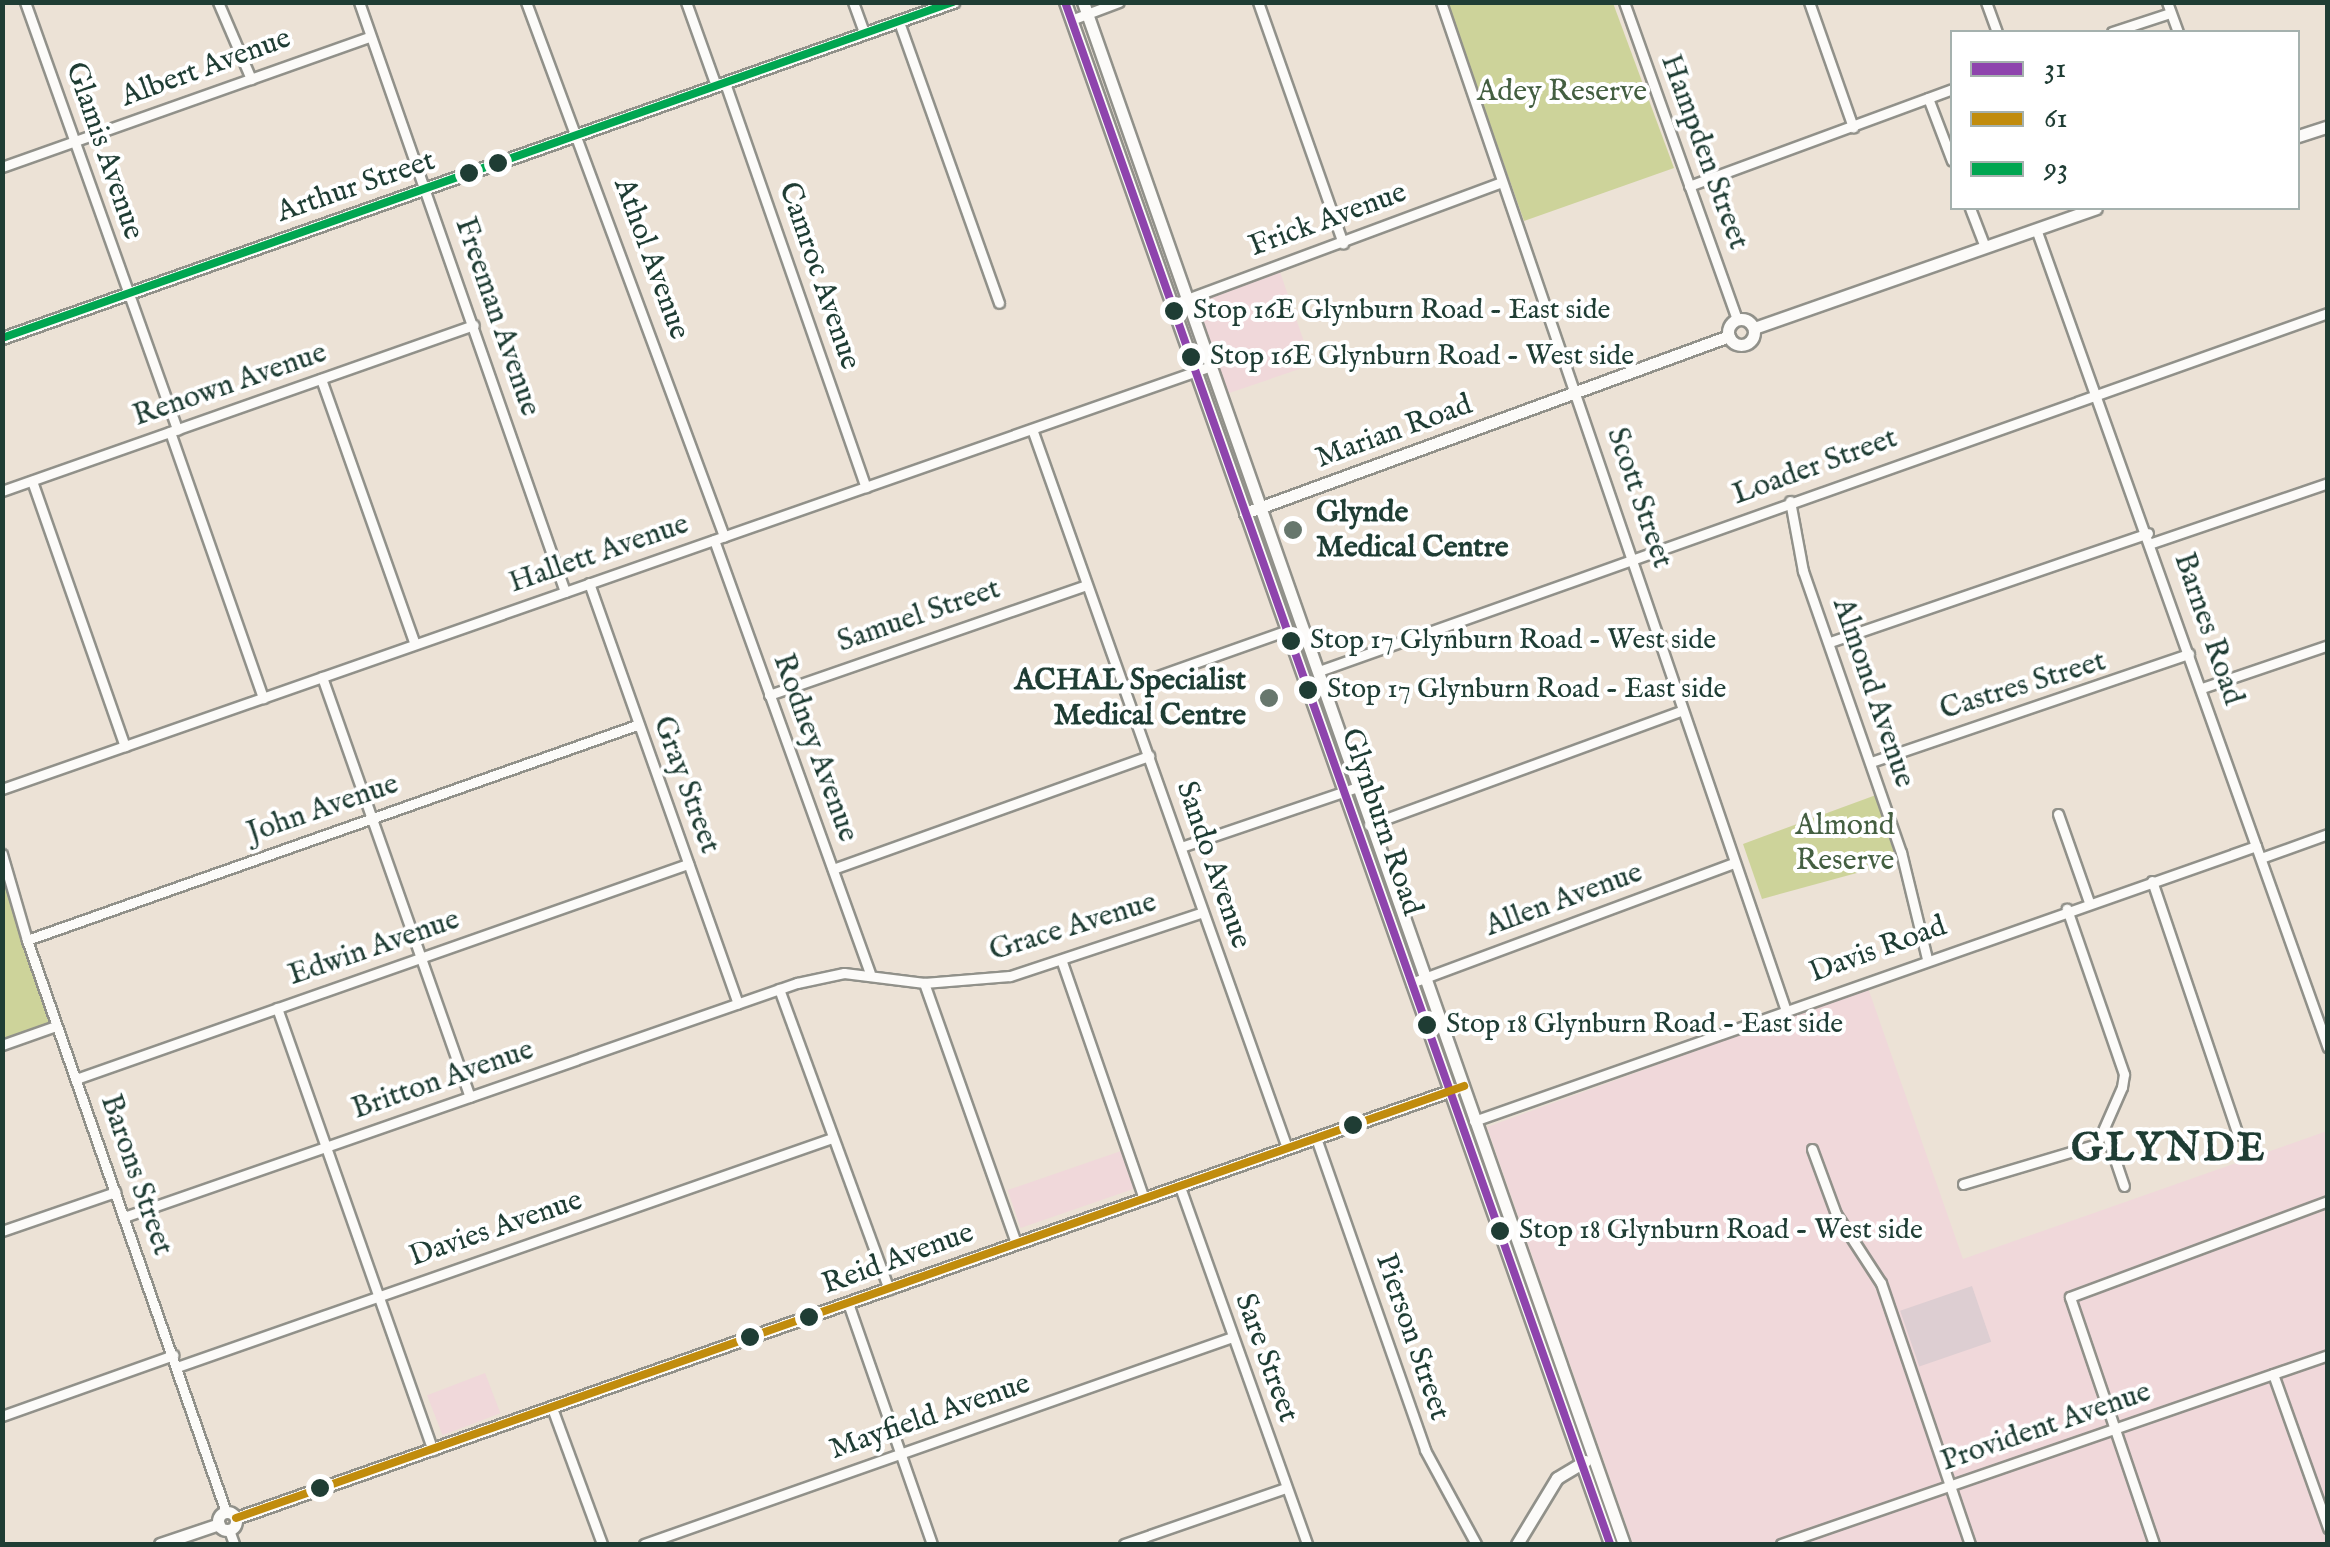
<!DOCTYPE html>
<style>
body{margin:0}
#map{position:relative;width:2330px;height:1547px;overflow:hidden;background:#ece2d6;font-family:"IM FELL English",serif}
div>[style]{position:absolute}
.built>*{inset:0;background:#f0d8da;transform-origin:0 0}
.industrial>*{inset:0;background:#ddced2;transform-origin:0 0}
.green>*{inset:0;background:#cdd39a}
.roads{filter:drop-shadow(2px 0 #91918a) drop-shadow(-2px 0 #91918a) drop-shadow(0 2px #91918a) drop-shadow(0 -2px #91918a)}
.street>*{height:9px;margin:-4.5px;padding:0 4.5px;transform-origin:4.5px;border-radius:4.5px;background:#fcfbf9}
.secondary>*{height:11px;margin:-5.5px;padding:0 5.5px;transform-origin:5.5px;border-radius:5.5px;background:#fcfbf9}
.secondary>.ring{margin:-5.5px;padding:0;box-sizing:content-box;background:none;border:11px solid #fcfbf9;border-radius:50%}
.bus-1>*{height:8px;margin:-4px;padding:0 4px;transform-origin:4px;border-radius:4px;background:#8e44ad}
.bus-2>*{height:8px;margin:-4px;padding:0 4px;transform-origin:4px;border-radius:4px;background:#c18c0d}
.bus-3>*{height:8px;margin:-4px;padding:0 4px;transform-origin:4px;border-radius:4px;background:#00a651}
.dots>*{width:28px;height:28px;translate:-50% -50%;box-sizing:border-box;border:5px solid #fff;border-radius:50%}
span{translate:-50% -50%;white-space:nowrap;text-align:center;line-height:1.15;-webkit-text-stroke:8px #fff;paint-order:stroke}
.bus-label{font-size:28px;color:#1f3d34}
.left{translate:0 -50%;text-align:left}
.street-label{font-size:30px;color:#1f3d34}
.park-label{font-size:30px;color:#445f41}
.poi-label{font-size:30px;color:#1f3d34;font-weight:700}
.right{translate:-100% -50%;text-align:right}
.district-label{font-size:40px;color:#1f3d34;font-weight:700;letter-spacing:2.5px}
.frame{position:absolute;inset:0;border:5px solid #1f3d34;pointer-events:none}
.legend{position:absolute;left:1950px;top:30px;width:350px;height:180px;box-sizing:border-box;background:#fff;border:2px solid #a5b1ae;margin:0;padding:12px 18px;list-style:none;font-size:30px;color:#1f3d34}
.legend li{display:flex;align-items:center;gap:20px;height:50px}
.legend b{width:50px;border:2px solid #a5b1ae}
</style>
<div id="map">
<div class="built">
<div style="left:1280px;top:272px;width:98px;height:92px;rotate:71deg"></div>
<div style="clip-path:polygon(1868px 988px,1963px 1259px,2327px 1131px,2327px 1544px,1633px 1544px,1487px 1127px)"></div>
<div style="left:1121px;top:1151px;width:40px;height:120px;rotate:71deg"></div>
<div style="left:485px;top:1373px;width:43px;height:62px;rotate:69deg"></div>
</div>
<div class="industrial">
<div style="left:1972px;top:1286px;width:59px;height:76px;rotate:71deg"></div>
</div>
<div class="green">
<div style="clip-path:polygon(1447px 3px,1613px 3px,1674px 168px,1524px 221px)"></div>
<div style="clip-path:polygon(1876px 795px,1897px 862px,1762px 899px,1743px 844px)"></div>
<div style="clip-path:polygon(9px 879px,56px 1026px,3px 1045px,2px 881px)"></div>
</div>
<div class="roads">
<div class="street">
<div style="left:25px;top:2px;width:454px;rotate:70.4deg"></div>
<div style="left:218px;top:2px;width:84px;rotate:66.8deg"></div>
<div style="left:359px;top:2px;width:625px;rotate:70.75deg"></div>
<div style="left:526px;top:2px;width:570px;rotate:69.66deg"></div>
<div style="left:686px;top:2px;width:89px;rotate:70.3deg"></div>
<div style="left:853px;top:2px;width:33px;rotate:70deg"></div>
<div style="left:1258px;top:2px;width:256px;rotate:70.6deg"></div>
<div style="left:1441px;top:2px;width:1066px;rotate:71.12deg"></div>
<div style="left:1624px;top:2px;width:337px;rotate:70.4deg"></div>
<div style="left:1809px;top:2px;width:133px;rotate:70.6deg"></div>
<div style="left:1986px;top:2px;width:32px;rotate:70deg"></div>
<div style="left:2167px;top:2px;width:32px;rotate:70deg"></div>
<div style="left:1071px;top:20px;width:51px;rotate:-20.6deg"></div>
<div style="left:899px;top:22px;width:298px;rotate:70.4deg"></div>
<div style="left:2112px;top:32px;width:61px;rotate:-18.1deg"></div>
<div style="left:725px;top:83px;width:428px;rotate:70.8deg"></div>
<div style="left:1928px;top:98px;width:67px;rotate:69.1deg"></div>
<div style="left:2px;top:167px;width:390px;rotate:-19.5deg"></div>
<div style="left:1689px;top:186px;width:280px;rotate:-20.2deg"></div>
<div style="left:1970px;top:208px;width:42px;rotate:69deg"></div>
<div style="left:2036px;top:229px;width:869px;rotate:70.38deg"></div>
<div style="left:1171px;top:305px;width:352px;rotate:-20.4deg"></div>
<div style="left:321px;top:379px;width:281px;rotate:70.5deg"></div>
<div style="left:1032px;top:429px;width:763px;rotate:70.47deg"></div>
<div style="left:170px;top:432px;width:282px;rotate:70.7deg"></div>
<div style="left:32px;top:481px;width:281px;rotate:70.7deg"></div>
<div style="left:2px;top:491px;width:500px;rotate:-19.38deg"></div>
<div style="left:1790px;top:501px;width:71px;rotate:79.5deg"></div>
<div style="left:1803px;top:571px;width:298px;rotate:70.8deg"></div>
<div style="left:1901px;top:852px;width:110px;rotate:76.3deg"></div>
<div style="left:714px;top:540px;width:460px;rotate:70.2deg"></div>
<div style="left:2152px;top:543px;width:186px;rotate:-18.8deg"></div>
<div style="left:589px;top:583px;width:446px;rotate:70.5deg"></div>
<div style="left:1830px;top:642px;width:336px;rotate:-18.9deg"></div>
<div style="left:1319px;top:671px;width:1071px;rotate:-19.54deg"></div>
<div style="left:322px;top:677px;width:445px;rotate:70.6deg"></div>
<div style="left:1124px;top:688px;width:174px;rotate:-19.5deg"></div>
<div style="left:2202px;top:688px;width:133px;rotate:-18.8deg"></div>
<div style="left:769px;top:695px;width:336px;rotate:-19.1deg"></div>
<div style="left:1871px;top:762px;width:336px;rotate:-18.8deg"></div>
<div style="left:2px;top:789px;width:1281px;rotate:-19.28deg"></div>
<div style="left:2058px;top:814px;width:93px;rotate:70.6deg"></div>
<div style="left:1369px;top:825px;width:332px;rotate:-20.1deg"></div>
<div style="left:1181px;top:847px;width:189px;rotate:-18.8deg"></div>
<div style="left:2px;top:854px;width:90px;rotate:73.8deg"></div>
<div style="left:27px;top:940px;width:606px;rotate:70.82deg"></div>
<div style="left:2261px;top:858px;width:71px;rotate:-19.7deg"></div>
<div style="left:833px;top:869px;width:336px;rotate:-19.7deg"></div>
<div style="left:2152px;top:881px;width:268px;rotate:71.3deg"></div>
<div style="left:27px;top:940px;width:647px;rotate:-19.42deg"></div>
<div style="left:1062px;top:962px;width:251px;rotate:70.9deg"></div>
<div style="left:924px;top:983px;width:276px;rotate:70.5deg"></div>
<div style="left:1411px;top:983px;width:345px;rotate:-20.4deg"></div>
<div style="left:779px;top:989px;width:320px;rotate:69.9deg"></div>
<div style="left:277px;top:1008px;width:469px;rotate:70.6deg"></div>
<div style="left:2px;top:1045px;width:57px;rotate:-19.4deg"></div>
<div style="left:76px;top:1079px;width:649px;rotate:-19.36deg"></div>
<div style="left:1474px;top:1121px;width:829px;rotate:-19.37deg"></div>
<div style="left:2105px;top:1130px;width:59px;rotate:71.3deg"></div>
<div style="left:1316px;top:1138px;width:330px;rotate:70.7deg"></div>
<div style="left:1425px;top:1450px;width:107px;rotate:61.5deg"></div>
<div style="left:1812px;top:1149px;width:69px;rotate:69.7deg"></div>
<div style="left:1836px;top:1214px;width:82px;rotate:56.9deg"></div>
<div style="left:1881px;top:1283px;width:276px;rotate:71.2deg"></div>
<div style="left:1963px;top:1184px;width:140px;rotate:-16.6deg"></div>
<div style="left:2097px;top:1144px;width:62px;rotate:-66.3deg"></div>
<div style="left:2122px;top:1087px;width:13px;rotate:-81deg"></div>
<div style="left:2124px;top:1074px;width:175px;rotate:-109.1deg"></div>
<div style="left:1180px;top:1187px;width:379px;rotate:70.4deg"></div>
<div style="left:124px;top:1217px;width:713px;rotate:-19.17deg"></div>
<div style="left:797px;top:983px;width:48px;rotate:-12deg"></div>
<div style="left:844px;top:973px;width:81px;rotate:7.1deg"></div>
<div style="left:924px;top:983px;width:86px;rotate:-4.7deg"></div>
<div style="left:1010px;top:976px;width:203px;rotate:-18.3deg"></div>
<div style="left:2px;top:1231px;width:120px;rotate:-19deg"></div>
<div style="left:848px;top:1303px;width:255px;rotate:70.8deg"></div>
<div style="left:177px;top:1367px;width:694px;rotate:-19.27deg"></div>
<div style="left:2273px;top:1374px;width:164px;rotate:70.3deg"></div>
<div style="left:552px;top:1408px;width:145px;rotate:69.8deg"></div>
<div style="left:2px;top:1416px;width:182px;rotate:-19.6deg"></div>
<div style="left:229px;top:1530px;width:15px;rotate:70deg"></div>
<div style="left:644px;top:1544px;width:623px;rotate:-19.39deg"></div>
<div style="left:1124px;top:1544px;width:171px;rotate:-19.1deg"></div>
<div style="left:1781px;top:1544px;width:579px;rotate:-19.06deg"></div>
<div style="left:2154px;top:1544px;width:261px;rotate:-108.8deg"></div>
<div style="left:2070px;top:1297px;width:275px;rotate:-20.4deg"></div>
</div>
<div class="secondary">
<div style="left:1065px;top:2px;width:1635px;rotate:70.53deg"></div>
<div style="left:1083px;top:2px;width:1634px;rotate:70.67deg"></div>
<div style="left:2298px;top:136px;width:32px;rotate:-18deg"></div>
<div class="ring" style="left:1728px;top:319px;width:15px;height:15px"></div>
<div style="left:1754px;top:328px;width:362px;rotate:-19.3deg"></div>
<div style="left:2px;top:338px;width:1009px;rotate:-19.46deg"></div>
<div style="left:1245px;top:513px;width:515px;rotate:-20.09deg"></div>
<div class="ring" style="left:218px;top:1512px;width:7px;height:7px"></div>
<div style="left:236px;top:1518px;width:1292px;rotate:-19.39deg"></div>
<div style="left:160px;top:1544px;width:62px;rotate:-18.7deg"></div>
<div style="left:1517px;top:1544px;width:77px;rotate:-58.8deg"></div>
<div style="left:1557px;top:1478px;width:33px;rotate:-31deg"></div>
</div>
</div>
<div class="bus-1">
<div style="left:1065px;top:2px;width:1635px;rotate:70.53deg"></div>
</div>
<div class="bus-2">
<div style="left:236px;top:1518px;width:1302px;rotate:-19.38deg"></div>
</div>
<div class="bus-3">
<div style="left:2px;top:338px;width:1009px;rotate:-19.46deg"></div>
</div>
<div class="dots">
<div style="left:498px;top:163px;background:#1f3d34"></div>
<div style="left:469px;top:173px;background:#1f3d34"></div>
<div style="left:1174px;top:311px;background:#1f3d34"></div>
<div style="left:1191px;top:357px;background:#1f3d34"></div>
<div style="left:1293px;top:530px;background:#67776d"></div>
<div style="left:1291px;top:641px;background:#1f3d34"></div>
<div style="left:1308px;top:690px;background:#1f3d34"></div>
<div style="left:1269px;top:698px;background:#67776d"></div>
<div style="left:1427px;top:1025px;background:#1f3d34"></div>
<div style="left:1353px;top:1125px;background:#1f3d34"></div>
<div style="left:1500px;top:1231px;background:#1f3d34"></div>
<div style="left:809px;top:1317px;background:#1f3d34"></div>
<div style="left:750px;top:1337px;background:#1f3d34"></div>
<div style="left:320px;top:1488px;background:#1f3d34"></div>
</div>
<div class="bus-label">
<span class="left" style="left:1193px;top:311px">Stop 16E Glynburn Road - East side</span>
<span class="left" style="left:1210px;top:357px">Stop 16E Glynburn Road - West side</span>
<span class="left" style="left:1310px;top:641px">Stop 17 Glynburn Road - West side</span>
<span class="left" style="left:1327px;top:690px">Stop 17 Glynburn Road - East side</span>
<span class="left" style="left:1446px;top:1025px">Stop 18 Glynburn Road - East side</span>
<span class="left" style="left:1519px;top:1231px">Stop 18 Glynburn Road - West side</span>
</div>
<div class="street-label">
<span style="left:206px;top:68px;rotate:-20deg">Albert Avenue</span>
<span style="left:104px;top:151px;rotate:71deg">Glamis Avenue</span>
<span style="left:1704px;top:152px;rotate:70deg">Hampden Street</span>
<span style="left:356px;top:187px;rotate:-19deg">Arthur Street</span>
<span style="left:1328px;top:220px;rotate:-20deg">Frick Avenue</span>
<span style="left:651px;top:259px;rotate:70deg">Athol Avenue</span>
<span style="left:819px;top:276px;rotate:71deg">Camroc Avenue</span>
<span style="left:497px;top:317px;rotate:71deg">Freeman Avenue</span>
<span style="left:230px;top:385px;rotate:-19deg">Renown Avenue</span>
<span style="left:1394px;top:432px;rotate:-20deg">Marian Road</span>
<span style="left:1815px;top:467px;rotate:-20deg">Loader Street</span>
<span style="left:1639px;top:498px;rotate:71deg">Scott Street</span>
<span style="left:599px;top:554px;rotate:-19deg">Hallett Avenue</span>
<span style="left:919px;top:616px;rotate:-19deg">Samuel Street</span>
<span style="left:2208px;top:629px;rotate:71deg">Barnes Road</span>
<span style="left:2023px;top:686px;rotate:-17deg">Castres Street</span>
<span style="left:1873px;top:693px;rotate:71deg">Almond Avenue</span>
<span style="left:815px;top:748px;rotate:70deg">Rodney Avenue</span>
<span style="left:686px;top:785px;rotate:70deg">Gray Street</span>
<span style="left:323px;top:809px;rotate:-19deg">John Avenue</span>
<span style="left:1381px;top:822px;rotate:71deg">Glynburn Road</span>
<span style="left:1213px;top:865px;rotate:71deg">Sando Avenue</span>
<span style="left:1564px;top:900px;rotate:-20deg">Allen Avenue</span>
<span style="left:1073px;top:927px;rotate:-17deg">Grace Avenue</span>
<span style="left:374px;top:948px;rotate:-19deg">Edwin Avenue</span>
<span style="left:1878px;top:950px;rotate:-20deg">Davis Road</span>
<span style="left:443px;top:1080px;rotate:-19deg">Britton Avenue</span>
<span style="left:136px;top:1175px;rotate:71deg">Barons Street</span>
<span style="left:496px;top:1229px;rotate:-19deg">Davies Avenue</span>
<span style="left:898px;top:1259px;rotate:-20deg">Reid Avenue</span>
<span style="left:1412px;top:1337px;rotate:71deg">Pierson Street</span>
<span style="left:1266px;top:1358px;rotate:70deg">Sare Street</span>
<span style="left:930px;top:1417px;rotate:-19deg">Mayfield Avenue</span>
<span style="left:2046px;top:1427px;rotate:-19deg">Provident Avenue</span>
</div>
<div class="park-label">
<span style="left:1562px;top:92px">Adey Reserve</span>
<span style="left:1845px;top:843px">Almond<br>Reserve</span>
</div>
<div class="poi-label">
<span class="left" style="left:1316px;top:530px">Glynde<br>Medical Centre</span>
<span class="right" style="left:1246px;top:698px">ACHAL Specialist<br>Medical Centre</span>
</div>
<div class="district-label">
<span style="left:2169px;top:1150px">GLYNDE</span>
</div>
<div class="frame"></div>
<ul class="legend">
<li><b style="height:12px;background:#8e44ad"></b>31</li>
<li><b style="height:12px;background:#c18c0d"></b>61</li>
<li><b style="height:12px;background:#00a651"></b>93</li>
</ul>
</div>
